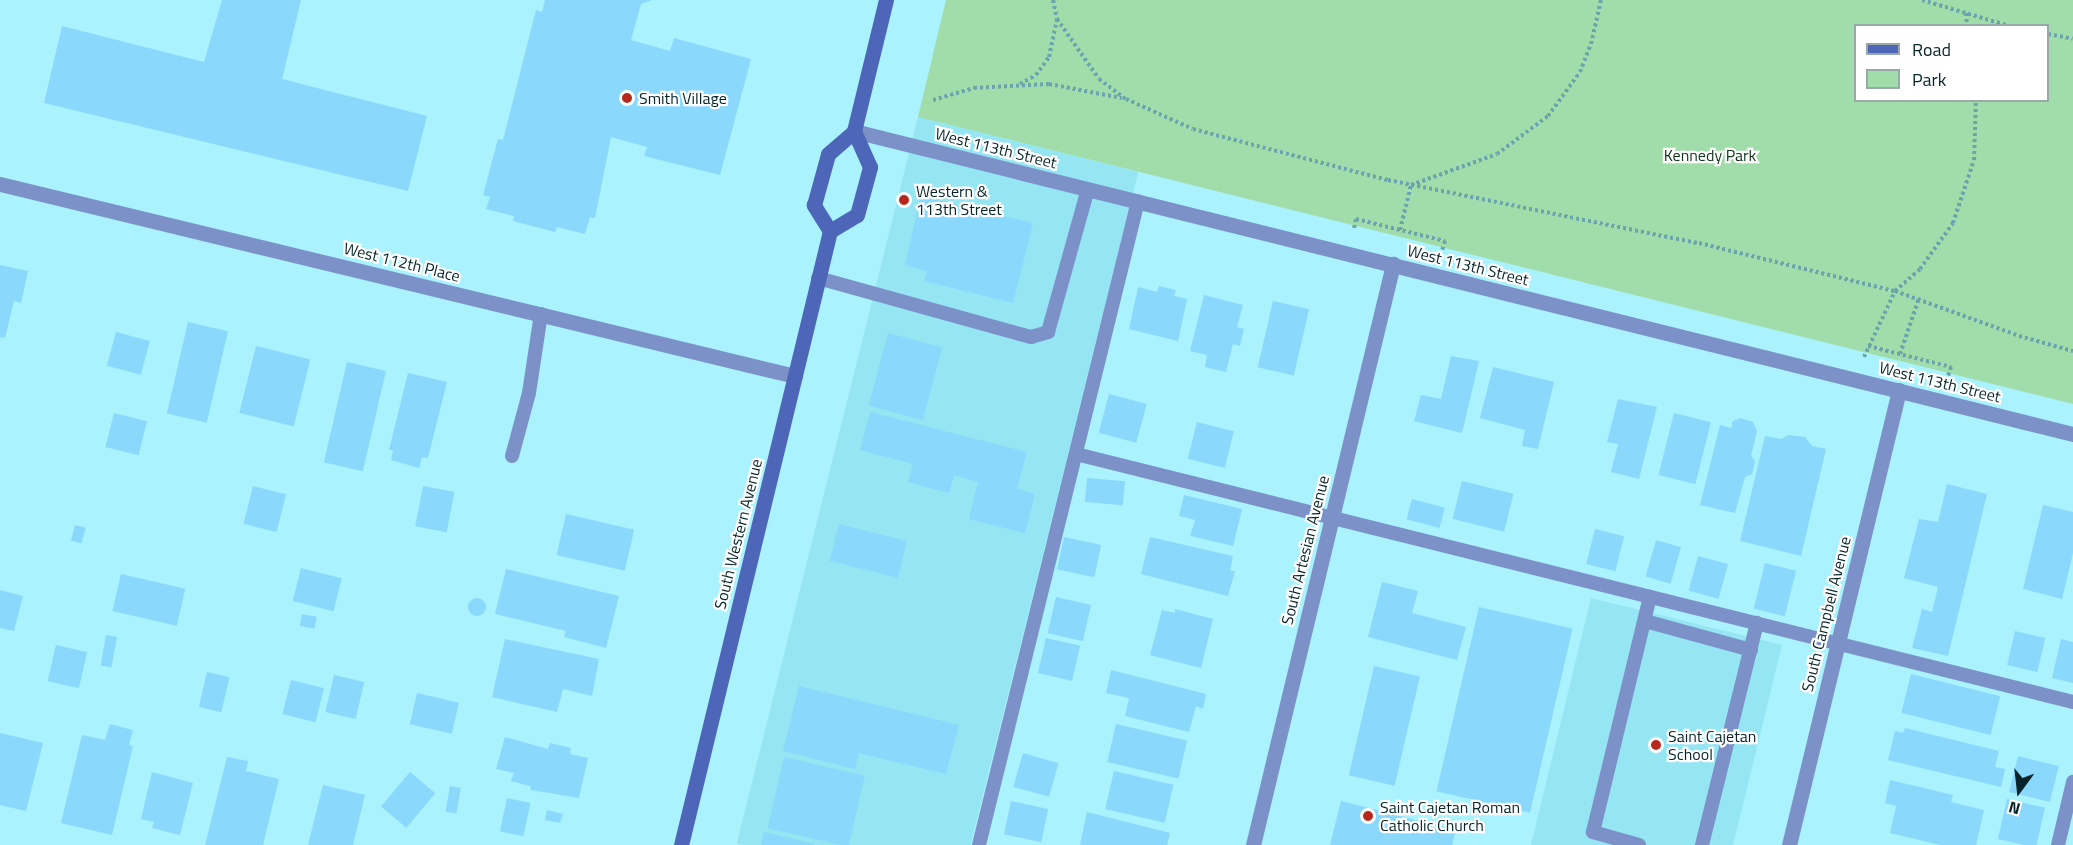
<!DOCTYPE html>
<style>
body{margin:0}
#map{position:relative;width:2073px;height:845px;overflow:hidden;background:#a9f2fe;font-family:"Titillium Web",sans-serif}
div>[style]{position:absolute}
.built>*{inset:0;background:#95e5f2;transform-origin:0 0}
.green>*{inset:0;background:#a1dcab}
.building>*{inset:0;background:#8ad8fc;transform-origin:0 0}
.round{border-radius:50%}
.path>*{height:4px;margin-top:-2px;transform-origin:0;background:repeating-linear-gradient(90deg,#6ba4ad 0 3px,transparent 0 6px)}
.lane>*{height:14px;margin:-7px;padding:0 7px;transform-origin:7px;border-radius:7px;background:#7d91c9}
.street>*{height:15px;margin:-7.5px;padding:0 7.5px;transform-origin:7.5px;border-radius:7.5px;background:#7d91c9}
.secondary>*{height:15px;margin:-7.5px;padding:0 7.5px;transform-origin:7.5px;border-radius:7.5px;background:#4d66b8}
.dots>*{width:16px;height:16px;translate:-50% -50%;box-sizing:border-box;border:3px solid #fff;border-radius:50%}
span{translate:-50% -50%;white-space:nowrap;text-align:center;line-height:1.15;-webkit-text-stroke:4.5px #fff;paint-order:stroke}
.poi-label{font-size:16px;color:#06252a}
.left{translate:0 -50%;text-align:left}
.street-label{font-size:16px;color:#06252a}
.park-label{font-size:16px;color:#0d3317}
.legend{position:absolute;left:1854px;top:24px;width:195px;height:78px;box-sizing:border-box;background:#fff;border:2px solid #9ba8aa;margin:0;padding:8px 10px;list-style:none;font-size:18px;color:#06252a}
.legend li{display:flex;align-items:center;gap:12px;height:30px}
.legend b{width:30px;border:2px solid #9ba8aa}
.north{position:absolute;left:1989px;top:761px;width:60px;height:60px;-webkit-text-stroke:4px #fff;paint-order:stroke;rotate:195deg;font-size:16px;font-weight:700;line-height:24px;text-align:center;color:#06252a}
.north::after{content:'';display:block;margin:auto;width:21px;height:27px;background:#06252a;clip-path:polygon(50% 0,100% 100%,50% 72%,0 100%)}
</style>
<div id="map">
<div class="built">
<div style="left:918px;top:117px;width:227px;height:749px;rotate:14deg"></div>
<div style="clip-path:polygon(1591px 598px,1782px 645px,1733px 845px,1531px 845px)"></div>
</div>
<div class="green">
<div style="clip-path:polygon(evenodd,946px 0,2073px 0,2073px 404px,918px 117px,946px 0,1856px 26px,2048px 26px,2048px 100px,1856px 100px,1856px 26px)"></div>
</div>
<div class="building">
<div style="clip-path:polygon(222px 0,301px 0,282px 79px,427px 116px,408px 191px,44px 103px,62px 26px,204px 62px)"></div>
<div style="clip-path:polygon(545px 0,652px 0,641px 4px,631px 40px,670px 51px,674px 38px,751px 59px,720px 175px,644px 156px,647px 147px,611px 137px,595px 218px,590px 217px,585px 234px,557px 227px,555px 232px,513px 221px,514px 216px,486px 209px,490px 197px,483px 195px,498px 139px,503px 140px,536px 10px,542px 12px)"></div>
<div style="clip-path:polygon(921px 196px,1033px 223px,1013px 303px,924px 281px,927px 271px,905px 265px)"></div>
<div style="clip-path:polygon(0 265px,28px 271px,21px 303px,14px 301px,5px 338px,0 337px)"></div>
<div style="clip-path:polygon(1159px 286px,1176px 290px,1174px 296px,1187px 299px,1178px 341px,1129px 329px,1138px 287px,1157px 292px)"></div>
<div style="clip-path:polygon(1204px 295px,1243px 305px,1237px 327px,1244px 329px,1240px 346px,1233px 344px,1226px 372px,1205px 367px,1207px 355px,1190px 351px)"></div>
<div style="left:1273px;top:301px;width:37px;height:68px;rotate:13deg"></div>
<div style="left:188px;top:322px;width:41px;height:94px;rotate:13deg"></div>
<div style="left:116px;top:332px;width:35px;height:35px;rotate:15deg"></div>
<div style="left:888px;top:333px;width:56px;height:75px;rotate:15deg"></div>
<div style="left:256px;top:346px;width:56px;height:69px;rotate:14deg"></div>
<div style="clip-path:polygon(1451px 356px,1479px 361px,1462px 433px,1414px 421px,1421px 395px,1441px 399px)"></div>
<div style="left:347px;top:362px;width:40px;height:103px;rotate:13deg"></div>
<div style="clip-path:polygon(1493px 367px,1554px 382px,1538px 449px,1522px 446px,1525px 430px,1480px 418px)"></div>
<div style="clip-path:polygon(408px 373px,447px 382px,428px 458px,422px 457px,419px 468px,391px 460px,393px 450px,389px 450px)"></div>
<div style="left:1109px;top:394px;width:39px;height:40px;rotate:15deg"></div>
<div style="clip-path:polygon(1618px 399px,1657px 407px,1639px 479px,1611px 472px,1618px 444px,1607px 442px)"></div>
<div style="clip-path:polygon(870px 412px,1027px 452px,1017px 489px,1035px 494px,1025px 533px,969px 519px,978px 482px,954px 475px,949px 493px,908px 482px,913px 464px,860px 450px)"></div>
<div style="left:114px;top:413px;width:34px;height:35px;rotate:14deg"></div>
<div style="left:1674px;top:413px;width:38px;height:64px;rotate:14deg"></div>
<div style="clip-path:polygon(1740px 418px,1753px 422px,1757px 431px,1751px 456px,1755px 461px,1752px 474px,1745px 477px,1735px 513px,1700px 505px,1720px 425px,1732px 428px,1732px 422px)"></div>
<div style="left:1197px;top:422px;width:38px;height:38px;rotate:14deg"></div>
<div style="clip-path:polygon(1788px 435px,1805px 437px,1812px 446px,1826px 449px,1801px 556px,1740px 541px,1765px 436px,1782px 439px)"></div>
<div style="left:1087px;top:478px;width:38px;height:24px;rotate:5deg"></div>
<div style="left:1462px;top:481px;width:53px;height:39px;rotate:14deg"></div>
<div style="clip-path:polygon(1947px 484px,1987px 494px,1948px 656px,1912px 648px,1922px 609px,1932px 612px,1938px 587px,1904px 578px,1919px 519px,1938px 522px)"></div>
<div style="left:253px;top:486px;width:34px;height:39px;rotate:14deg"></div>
<div style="left:423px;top:486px;width:32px;height:41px;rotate:11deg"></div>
<div style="clip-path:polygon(1184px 495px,1242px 509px,1233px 546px,1190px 536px,1195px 520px,1179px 516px)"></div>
<div style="left:1412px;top:499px;width:34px;height:21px;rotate:15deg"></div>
<div style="clip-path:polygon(2043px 505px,2073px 512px,2073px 553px,2062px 599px,2023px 589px)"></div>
<div style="left:566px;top:514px;width:70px;height:42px;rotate:13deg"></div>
<div style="left:839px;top:524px;width:70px;height:38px;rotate:14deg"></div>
<div style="left:75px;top:525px;width:11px;height:16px;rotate:15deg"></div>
<div style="left:1595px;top:529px;width:30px;height:36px;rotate:14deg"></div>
<div style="left:1064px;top:537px;width:38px;height:33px;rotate:12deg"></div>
<div style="clip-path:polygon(1150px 537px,1233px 556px,1230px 571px,1235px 571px,1228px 596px,1141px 574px)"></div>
<div style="left:1656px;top:540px;width:26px;height:38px;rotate:16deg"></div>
<div style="left:1698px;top:556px;width:31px;height:36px;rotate:15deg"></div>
<div style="left:1765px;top:563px;width:32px;height:47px;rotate:14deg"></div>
<div style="left:301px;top:568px;width:42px;height:34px;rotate:14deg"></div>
<div style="clip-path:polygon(506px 569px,619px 596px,606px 648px,564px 637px,566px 631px,495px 614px)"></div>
<div style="left:121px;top:574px;width:66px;height:38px;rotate:13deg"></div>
<div style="clip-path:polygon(1382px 582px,1418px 591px,1412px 613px,1466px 627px,1457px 660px,1368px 637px)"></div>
<div style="clip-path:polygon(0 590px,23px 596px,14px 631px,0 628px)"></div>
<div style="left:1056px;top:597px;width:36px;height:37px;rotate:13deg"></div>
<div class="round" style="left:468px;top:598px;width:18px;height:18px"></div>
<div style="left:1479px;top:607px;width:96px;height:189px;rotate:13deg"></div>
<div style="clip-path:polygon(1175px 609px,1213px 619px,1201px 668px,1150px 655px,1162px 610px,1175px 613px)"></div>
<div style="left:302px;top:614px;width:15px;height:12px;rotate:11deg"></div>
<div style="left:2015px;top:631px;width:31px;height:35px;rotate:13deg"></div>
<div style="left:106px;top:635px;width:11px;height:31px;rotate:10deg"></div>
<div style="left:1046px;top:638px;width:35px;height:36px;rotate:13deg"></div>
<div style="clip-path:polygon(505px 639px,599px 659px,592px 696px,563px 689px,557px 712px,492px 697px)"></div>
<div style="clip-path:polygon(2061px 639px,2073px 642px,2073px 683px,2052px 678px)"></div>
<div style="left:56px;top:645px;width:32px;height:37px;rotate:13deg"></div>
<div style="left:1374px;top:666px;width:47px;height:112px;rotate:13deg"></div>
<div style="clip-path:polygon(1111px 670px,1206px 694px,1203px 709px,1196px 706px,1189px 732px,1125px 716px,1129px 698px,1106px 693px)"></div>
<div style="left:207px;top:672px;width:23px;height:36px;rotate:13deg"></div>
<div style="left:1911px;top:674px;width:92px;height:40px;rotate:14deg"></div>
<div style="left:334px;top:675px;width:31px;height:38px;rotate:13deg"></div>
<div style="left:291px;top:680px;width:34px;height:35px;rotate:14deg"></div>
<div style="clip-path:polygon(799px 686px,959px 725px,946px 774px,859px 753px,855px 769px,783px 751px)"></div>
<div style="left:417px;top:693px;width:43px;height:32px;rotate:13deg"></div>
<div style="clip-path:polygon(110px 724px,133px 730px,129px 745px,133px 746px,112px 835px,61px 823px,82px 735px,105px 740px)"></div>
<div style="left:1116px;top:724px;width:73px;height:39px;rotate:13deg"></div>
<div style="clip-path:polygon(1905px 728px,1999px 751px,1995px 767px,2005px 769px,2001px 787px,1888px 760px,1895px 731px,1903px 733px)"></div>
<div style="clip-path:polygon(0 733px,43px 743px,26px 811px,0 805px)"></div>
<div style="clip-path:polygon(505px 737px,548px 749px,550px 743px,571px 748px,570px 754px,588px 758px,579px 798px,531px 790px,530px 786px,511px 781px,514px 773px,496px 769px)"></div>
<div style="left:1023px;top:753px;width:37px;height:35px;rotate:16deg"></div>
<div style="left:2018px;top:756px;width:42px;height:37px;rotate:14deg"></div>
<div style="clip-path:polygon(227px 757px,248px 761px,246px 771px,279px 779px,263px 845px,205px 845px)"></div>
<div style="left:784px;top:757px;width:83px;height:73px;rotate:13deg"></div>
<div style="left:1114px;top:771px;width:61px;height:39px;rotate:13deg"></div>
<div style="clip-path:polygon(152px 772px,193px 783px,180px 835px,152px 828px,154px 822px,141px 819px)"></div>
<div style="left:410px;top:772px;width:33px;height:45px;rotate:40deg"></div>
<div style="clip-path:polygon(1890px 780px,1953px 795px,1951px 802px,1984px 810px,1976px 845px,1940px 845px,1890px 833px,1896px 806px,1885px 803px)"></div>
<div style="clip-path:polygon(323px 785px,365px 795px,353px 845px,308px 845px)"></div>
<div style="left:450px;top:786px;width:11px;height:26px;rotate:10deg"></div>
<div style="left:507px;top:798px;width:24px;height:34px;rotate:12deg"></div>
<div style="left:2007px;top:799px;width:39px;height:41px;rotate:13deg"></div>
<div style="left:1011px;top:801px;width:38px;height:34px;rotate:12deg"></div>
<div style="clip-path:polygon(1341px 801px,1456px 830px,1452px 845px,1330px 845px)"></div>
<div style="clip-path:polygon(547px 810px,563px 814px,560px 823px,545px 820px)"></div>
<div style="clip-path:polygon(1087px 812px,1170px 833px,1167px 845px,1080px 845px)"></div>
<div style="clip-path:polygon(764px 832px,815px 844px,815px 845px,761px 845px)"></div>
</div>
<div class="path">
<div style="left:1053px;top:0;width:19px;rotate:78deg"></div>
<div style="left:1057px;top:19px;width:73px;rotate:55deg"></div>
<div style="left:1099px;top:79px;width:34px;rotate:37deg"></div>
<div style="left:1126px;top:99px;width:73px;rotate:24.1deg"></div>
<div style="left:1193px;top:129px;width:202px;rotate:14.7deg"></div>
<div style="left:1388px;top:180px;width:317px;rotate:11.5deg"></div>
<div style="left:1699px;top:243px;width:202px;rotate:13.8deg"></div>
<div style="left:1895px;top:291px;width:132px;rotate:19.9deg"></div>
<div style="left:2019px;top:336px;width:56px;rotate:15.5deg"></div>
<div style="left:1922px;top:0;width:91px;rotate:16.6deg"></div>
<div style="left:1966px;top:13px;width:13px;rotate:86deg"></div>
<div style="left:2048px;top:34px;width:25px;rotate:11deg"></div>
<div style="left:1020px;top:84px;width:18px;rotate:-29deg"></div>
<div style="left:1036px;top:75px;width:22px;rotate:-54deg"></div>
<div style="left:1049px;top:57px;width:39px;rotate:-78deg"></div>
<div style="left:933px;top:100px;width:43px;rotate:-16.3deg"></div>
<div style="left:974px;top:88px;width:75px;rotate:-3.1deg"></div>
<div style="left:1049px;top:84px;width:74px;rotate:10.9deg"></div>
<div style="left:1354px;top:228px;width:9px;rotate:-77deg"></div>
<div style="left:1356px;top:219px;width:92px;rotate:13.9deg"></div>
<div style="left:1445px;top:241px;width:10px;rotate:107deg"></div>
<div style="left:1400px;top:230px;width:46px;rotate:-76.3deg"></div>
<div style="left:1411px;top:185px;width:91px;rotate:-19.8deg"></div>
<div style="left:1497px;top:154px;width:64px;rotate:-36.7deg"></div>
<div style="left:1548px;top:116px;width:54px;rotate:-54deg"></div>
<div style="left:1580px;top:72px;width:30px;rotate:-69deg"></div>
<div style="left:1591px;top:44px;width:45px;rotate:-77.2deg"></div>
<div style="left:1868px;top:346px;width:86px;rotate:14.2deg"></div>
<div style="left:1951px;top:367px;width:9px;rotate:108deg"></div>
<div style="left:1900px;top:354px;width:59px;rotate:-71.3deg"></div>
<div style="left:1864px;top:357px;width:73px;rotate:-64.8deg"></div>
<div style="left:1895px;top:291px;width:33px;rotate:-41deg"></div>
<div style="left:1920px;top:269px;width:57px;rotate:-54.3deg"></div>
<div style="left:1953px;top:223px;width:66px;rotate:-71.6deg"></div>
<div style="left:1974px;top:160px;width:60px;rotate:-88.1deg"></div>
</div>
<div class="lane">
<div style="left:818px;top:278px;width:221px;rotate:15.5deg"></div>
<div style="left:1031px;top:337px;width:18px;rotate:-16deg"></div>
<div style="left:1048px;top:332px;width:148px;rotate:-74.4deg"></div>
<div style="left:1076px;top:454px;width:1027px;rotate:13.97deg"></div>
<div style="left:512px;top:456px;width:65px;rotate:-74.9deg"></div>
<div style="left:529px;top:393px;width:80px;rotate:-81.4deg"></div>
<div style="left:1645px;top:621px;width:110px;rotate:15.3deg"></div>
<div style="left:979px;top:845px;width:663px;rotate:-76.13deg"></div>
<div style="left:1639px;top:845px;width:48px;rotate:-164.2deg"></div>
<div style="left:1593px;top:832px;width:242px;rotate:-76.4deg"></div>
<div style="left:1702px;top:845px;width:229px;rotate:-76.1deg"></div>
<div style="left:2058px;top:845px;width:65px;rotate:-76.6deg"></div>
</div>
<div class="street">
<div style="left:854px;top:131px;width:1256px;rotate:13.96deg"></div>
<div style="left:0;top:184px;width:818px;rotate:13.58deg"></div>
<div style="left:1253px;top:845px;width:598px;rotate:-76.45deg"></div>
<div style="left:1789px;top:845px;width:468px;rotate:-76.4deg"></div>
</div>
<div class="secondary">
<div style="left:830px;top:231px;width:31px;rotate:-122deg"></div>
<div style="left:814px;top:205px;width:53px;rotate:-74.6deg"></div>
<div style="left:828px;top:154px;width:35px;rotate:-41deg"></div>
<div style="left:854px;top:131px;width:135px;rotate:-76.3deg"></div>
<div style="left:681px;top:845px;width:632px;rotate:-76.36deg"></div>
<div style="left:830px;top:231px;width:31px;rotate:-31deg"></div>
<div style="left:857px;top:215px;width:50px;rotate:-74.8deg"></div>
<div style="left:870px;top:167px;width:39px;rotate:-114deg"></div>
</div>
<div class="dots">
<div style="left:627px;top:98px;background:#b6271e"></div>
<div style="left:904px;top:200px;background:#b6271e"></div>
<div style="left:1656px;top:745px;background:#b6271e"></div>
<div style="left:1368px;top:816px;background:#b6271e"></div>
</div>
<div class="poi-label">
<span class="left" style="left:639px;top:98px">Smith Village</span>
<span class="left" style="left:916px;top:200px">Western &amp;<br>113th Street</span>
<span class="left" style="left:1668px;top:745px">Saint Cajetan<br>School</span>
<span class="left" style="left:1380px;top:816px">Saint Cajetan Roman<br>Catholic Church</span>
</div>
<div class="street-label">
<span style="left:996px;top:148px;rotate:14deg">West 113th Street</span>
<span style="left:402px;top:262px;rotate:14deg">West 112th Place</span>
<span style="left:1468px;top:265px;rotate:14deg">West 113th Street</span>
<span style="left:1940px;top:382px;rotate:14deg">West 113th Street</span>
<span style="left:738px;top:534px;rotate:-76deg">South Western Avenue</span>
<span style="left:1305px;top:550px;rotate:-76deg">South Artesian Avenue</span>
<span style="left:1826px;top:614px;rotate:-76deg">South Campbell Avenue</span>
</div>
<div class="park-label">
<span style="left:1710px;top:155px">Kennedy Park</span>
</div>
<ul class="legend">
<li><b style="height:8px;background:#4d66b8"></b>Road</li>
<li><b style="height:16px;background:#a1dcab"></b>Park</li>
</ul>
<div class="north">N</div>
</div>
